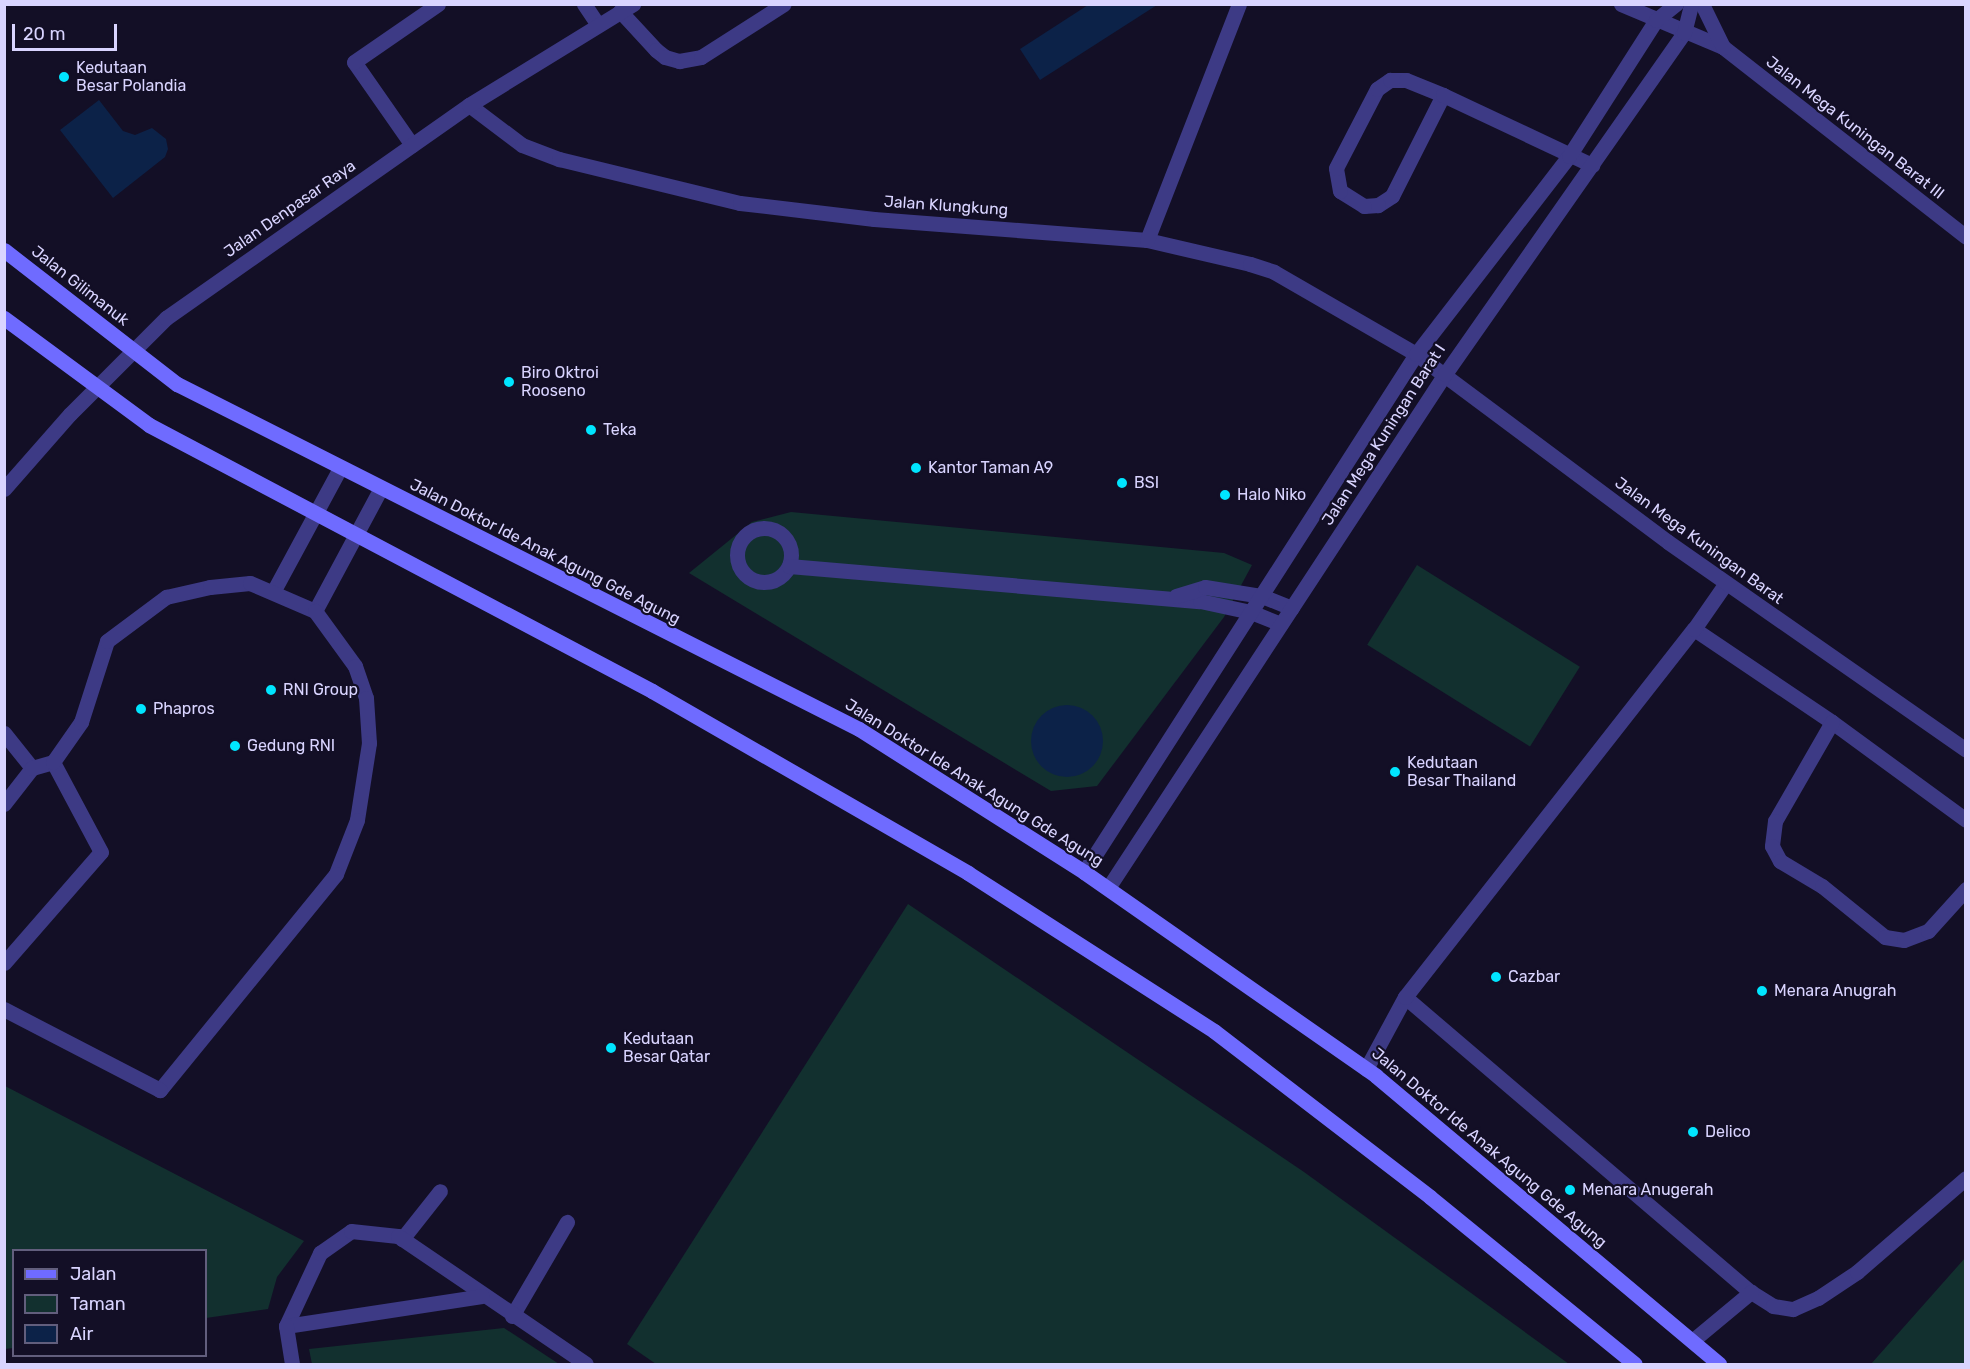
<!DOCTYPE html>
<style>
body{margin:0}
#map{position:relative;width:1970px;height:1369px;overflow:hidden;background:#130f26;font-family:Rubik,sans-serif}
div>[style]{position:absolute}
.green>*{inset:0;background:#12302f;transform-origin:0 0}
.water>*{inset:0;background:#0c2248}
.round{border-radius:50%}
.service>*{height:15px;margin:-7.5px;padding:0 7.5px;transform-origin:7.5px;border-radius:7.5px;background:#3d3a85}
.service>.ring{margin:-7.5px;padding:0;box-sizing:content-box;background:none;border:15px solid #3d3a85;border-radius:50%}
.minor>*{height:15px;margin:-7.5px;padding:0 7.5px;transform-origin:7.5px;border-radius:7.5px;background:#3d3a85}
.tertiary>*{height:15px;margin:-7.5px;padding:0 7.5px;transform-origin:7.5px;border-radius:7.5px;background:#3d3a85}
.secondary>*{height:15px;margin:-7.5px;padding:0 7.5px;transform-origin:7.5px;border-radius:7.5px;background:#6f6bff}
.dots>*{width:16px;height:16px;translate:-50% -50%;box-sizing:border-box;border:3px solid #130f26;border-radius:50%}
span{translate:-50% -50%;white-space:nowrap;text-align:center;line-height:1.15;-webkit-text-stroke:4.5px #130f26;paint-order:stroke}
.poi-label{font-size:16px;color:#d9d4ff}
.left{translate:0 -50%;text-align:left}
.street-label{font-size:16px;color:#d9d4ff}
.frame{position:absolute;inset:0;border:6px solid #d9d4ff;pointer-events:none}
.legend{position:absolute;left:12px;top:1249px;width:195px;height:108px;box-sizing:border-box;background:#130f26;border:2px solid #625e7d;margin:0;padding:8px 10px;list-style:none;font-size:18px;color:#d9d4ff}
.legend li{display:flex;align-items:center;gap:12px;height:30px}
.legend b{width:30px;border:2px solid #625e7d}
.scale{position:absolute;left:12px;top:24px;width:105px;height:27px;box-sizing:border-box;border:3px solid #d9d4ff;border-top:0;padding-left:8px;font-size:18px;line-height:21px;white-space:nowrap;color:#d9d4ff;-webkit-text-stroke:4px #130f26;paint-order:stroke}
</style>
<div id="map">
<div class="green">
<div style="clip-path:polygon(791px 512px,1224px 553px,1252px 565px,1224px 617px,1097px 786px,1051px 791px,689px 573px,752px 522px)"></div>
<div style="left:1417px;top:565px;width:192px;height:94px;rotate:32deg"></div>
<div style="clip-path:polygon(908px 904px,1304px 1172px,1569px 1364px,656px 1364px,627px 1344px)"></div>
<div style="clip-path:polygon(5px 1086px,304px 1241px,277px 1277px,268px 1309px,206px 1318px,206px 1250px,14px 1250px,13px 1348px,5px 1349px)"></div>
<div style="clip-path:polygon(1965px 1258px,1965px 1364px,1870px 1364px,1871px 1364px)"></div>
<div style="clip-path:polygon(504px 1328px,559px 1364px,312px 1364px,309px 1349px)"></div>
</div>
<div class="water">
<div style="clip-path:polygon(1088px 5px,1157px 5px,1040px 80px,1020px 49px)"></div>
<div style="clip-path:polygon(99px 100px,123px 131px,135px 135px,152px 128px,166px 139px,168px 149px,165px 157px,113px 198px,60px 130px)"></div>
<div class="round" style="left:1031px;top:705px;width:72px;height:72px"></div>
</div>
<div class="service">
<div style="left:584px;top:4px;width:25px;rotate:56deg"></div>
<div style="left:620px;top:11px;width:53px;rotate:47.3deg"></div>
<div style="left:656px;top:50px;width:11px;rotate:38deg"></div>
<div style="left:665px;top:57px;width:15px;rotate:16deg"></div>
<div style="left:679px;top:61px;width:22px;rotate:-10deg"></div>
<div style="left:701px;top:57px;width:98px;rotate:-32.6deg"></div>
<div style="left:1443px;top:95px;width:113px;rotate:116.8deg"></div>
<div style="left:1392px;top:196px;width:17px;rotate:147deg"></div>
<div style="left:1378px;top:205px;width:14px;rotate:176deg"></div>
<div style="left:1364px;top:206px;width:28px;rotate:-148deg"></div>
<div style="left:1340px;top:191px;width:23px;rotate:-100deg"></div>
<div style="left:1336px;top:168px;width:89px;rotate:-62.6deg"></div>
<div style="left:1377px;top:89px;width:16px;rotate:-35deg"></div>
<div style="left:1390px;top:80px;width:16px"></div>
<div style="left:1406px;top:80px;width:40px;rotate:22deg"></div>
<div style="left:1443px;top:95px;width:165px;rotate:25.2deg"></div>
<div style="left:412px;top:145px;width:101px;rotate:-124.9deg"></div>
<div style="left:354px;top:62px;width:102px;rotate:-34.6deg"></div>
<div class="ring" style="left:737px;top:528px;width:39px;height:39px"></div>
<div style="left:789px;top:566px;width:412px;rotate:4.9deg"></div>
<div style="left:1200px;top:601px;width:52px;rotate:12.2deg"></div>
<div style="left:1251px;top:612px;width:32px;rotate:22deg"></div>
<div style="left:273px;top:592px;width:141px;rotate:-61.6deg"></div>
<div style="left:1176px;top:596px;width:30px;rotate:-17deg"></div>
<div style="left:1205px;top:587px;width:58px;rotate:9deg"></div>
<div style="left:1262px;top:596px;width:32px;rotate:22deg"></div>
<div style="left:315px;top:611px;width:137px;rotate:-61.8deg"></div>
<div style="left:1694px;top:629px;width:166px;rotate:34deg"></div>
<div style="left:1832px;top:722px;width:166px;rotate:36.2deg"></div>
<div style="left:1832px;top:722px;width:114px;rotate:119.9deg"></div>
<div style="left:1775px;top:821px;width:25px;rotate:97deg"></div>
<div style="left:1772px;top:846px;width:17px;rotate:62deg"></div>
<div style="left:1780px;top:861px;width:49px;rotate:30.8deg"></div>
<div style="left:1822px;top:886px;width:81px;rotate:39deg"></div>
<div style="left:1885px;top:937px;width:19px;rotate:9deg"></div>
<div style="left:1904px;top:940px;width:26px;rotate:-21deg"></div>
<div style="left:1928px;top:931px;width:57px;rotate:-47.9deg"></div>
<div style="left:4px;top:733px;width:45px;rotate:51.3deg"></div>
<div style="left:4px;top:804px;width:46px;rotate:-52.1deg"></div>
<div style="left:32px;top:768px;width:22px;rotate:-16deg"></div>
<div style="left:4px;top:963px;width:147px;rotate:-48.9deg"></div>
<div style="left:101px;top:852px;width:102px;rotate:-118.1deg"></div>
<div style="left:53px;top:762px;width:49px;rotate:-55deg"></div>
<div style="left:81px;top:722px;width:85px;rotate:-72.2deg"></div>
<div style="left:107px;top:641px;width:74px;rotate:-36.7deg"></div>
<div style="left:166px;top:597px;width:45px;rotate:-12.8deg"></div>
<div style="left:210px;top:587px;width:40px;rotate:-5.7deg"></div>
<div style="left:250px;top:583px;width:71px;rotate:23.3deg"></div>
<div style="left:315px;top:611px;width:68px;rotate:54deg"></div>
<div style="left:355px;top:666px;width:34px;rotate:71deg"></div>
<div style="left:366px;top:698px;width:45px;rotate:86.2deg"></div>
<div style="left:369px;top:743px;width:78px;rotate:98.9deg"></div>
<div style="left:357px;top:820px;width:58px;rotate:111.3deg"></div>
<div style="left:336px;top:874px;width:279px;rotate:129.2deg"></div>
<div style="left:160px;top:1090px;width:176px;rotate:-152.6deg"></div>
<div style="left:1405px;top:997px;width:455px;rotate:40.5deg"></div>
<div style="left:1751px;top:1292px;width:26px;rotate:32deg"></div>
<div style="left:1773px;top:1306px;width:20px;rotate:9deg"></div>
<div style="left:1793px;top:1309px;width:27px;rotate:-24deg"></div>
<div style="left:1818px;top:1298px;width:47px;rotate:-33.7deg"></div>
<div style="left:1857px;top:1272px;width:144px;rotate:-40.8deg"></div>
<div style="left:1366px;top:1069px;width:82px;rotate:-61.6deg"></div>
<div style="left:1405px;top:997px;width:468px;rotate:-51.9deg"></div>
<div style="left:1694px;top:629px;width:56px;rotate:-55.2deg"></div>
<div style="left:402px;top:1239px;width:61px;rotate:-51.6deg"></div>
<div style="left:512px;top:1316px;width:109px;rotate:-59.7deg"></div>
<div style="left:1692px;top:1341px;width:77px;rotate:-39.7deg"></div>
</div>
<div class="minor">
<div style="left:469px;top:105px;width:66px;rotate:37deg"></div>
<div style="left:522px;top:145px;width:40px;rotate:21deg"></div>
<div style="left:559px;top:159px;width:186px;rotate:13.7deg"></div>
<div style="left:740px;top:203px;width:135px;rotate:6.8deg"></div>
<div style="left:874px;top:219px;width:274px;rotate:4.4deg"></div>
<div style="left:1147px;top:240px;width:106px;rotate:13.1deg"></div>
<div style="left:1250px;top:264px;width:25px;rotate:18deg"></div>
<div style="left:1274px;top:272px;width:164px;rotate:30deg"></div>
<div style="left:1147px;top:240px;width:253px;rotate:-68.7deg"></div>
<div style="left:286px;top:1326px;width:81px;rotate:-65deg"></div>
<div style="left:320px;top:1253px;width:38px;rotate:-35deg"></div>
<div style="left:351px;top:1231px;width:47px;rotate:6.1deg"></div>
<div style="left:398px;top:1236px;width:227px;rotate:34.2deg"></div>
<div style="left:286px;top:1326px;width:198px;rotate:-8.7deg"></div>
<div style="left:286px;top:1326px;width:38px;rotate:81deg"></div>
</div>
<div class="tertiary">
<div style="left:1621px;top:4px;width:111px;rotate:22.9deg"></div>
<div style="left:1723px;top:47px;width:308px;rotate:38deg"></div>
<div style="left:1702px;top:4px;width:48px;rotate:64deg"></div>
<div style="left:1416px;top:354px;width:314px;rotate:36.7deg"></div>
<div style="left:1668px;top:542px;width:363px;rotate:34.9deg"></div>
<div style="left:4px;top:489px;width:100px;rotate:-48.7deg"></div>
<div style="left:70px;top:414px;width:136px;rotate:-45deg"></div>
<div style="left:166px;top:318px;width:370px;rotate:-35.1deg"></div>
<div style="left:469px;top:105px;width:193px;rotate:-31.6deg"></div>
<div style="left:1084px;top:872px;width:615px;rotate:-57.34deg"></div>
<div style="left:1416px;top:354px;width:250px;rotate:-52.3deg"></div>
<div style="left:1569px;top:156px;width:161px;rotate:-57.4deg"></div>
<div style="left:1656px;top:20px;width:26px;rotate:-39deg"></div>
<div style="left:1108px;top:888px;width:615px;rotate:-56.75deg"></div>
<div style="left:1445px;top:374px;width:416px;rotate:-55deg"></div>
<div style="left:1684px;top:33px;width:30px;rotate:-76deg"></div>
</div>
<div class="secondary">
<div style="left:4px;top:250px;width:219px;rotate:37.8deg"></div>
<div style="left:177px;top:384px;width:764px;rotate:26.83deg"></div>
<div style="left:859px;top:729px;width:267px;rotate:32.4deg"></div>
<div style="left:1084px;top:872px;width:356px;rotate:34.9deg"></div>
<div style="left:1376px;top:1076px;width:448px;rotate:40deg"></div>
<div style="left:4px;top:318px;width:180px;rotate:36.4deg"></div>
<div style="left:149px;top:425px;width:569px;rotate:27.87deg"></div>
<div style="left:652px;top:691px;width:365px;rotate:29.9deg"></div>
<div style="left:968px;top:873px;width:292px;rotate:32.7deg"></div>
<div style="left:1214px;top:1031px;width:272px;rotate:37.5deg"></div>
<div style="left:1430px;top:1197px;width:264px;rotate:39.2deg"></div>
</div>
<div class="dots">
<div style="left:64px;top:77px;background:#00e5ff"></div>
<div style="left:509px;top:382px;background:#00e5ff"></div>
<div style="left:591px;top:430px;background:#00e5ff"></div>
<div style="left:916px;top:468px;background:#00e5ff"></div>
<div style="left:1122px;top:483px;background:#00e5ff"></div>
<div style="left:1225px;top:495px;background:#00e5ff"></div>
<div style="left:271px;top:690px;background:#00e5ff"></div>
<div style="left:141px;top:709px;background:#00e5ff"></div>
<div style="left:235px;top:746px;background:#00e5ff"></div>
<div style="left:1395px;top:772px;background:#00e5ff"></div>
<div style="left:1496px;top:977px;background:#00e5ff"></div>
<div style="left:1762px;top:991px;background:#00e5ff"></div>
<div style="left:611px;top:1048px;background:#00e5ff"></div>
<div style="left:1693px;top:1132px;background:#00e5ff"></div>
<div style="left:1570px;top:1190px;background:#00e5ff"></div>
</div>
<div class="poi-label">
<span class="left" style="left:76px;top:77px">Kedutaan<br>Besar Polandia</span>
<span class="left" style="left:521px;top:382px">Biro Oktroi<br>Rooseno</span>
<span class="left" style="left:603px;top:430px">Teka</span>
<span class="left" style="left:928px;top:468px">Kantor Taman A9</span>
<span class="left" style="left:1134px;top:483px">BSI</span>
<span class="left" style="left:1237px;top:495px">Halo Niko</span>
<span class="left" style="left:283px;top:690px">RNI Group</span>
<span class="left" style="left:153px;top:709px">Phapros</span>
<span class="left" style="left:247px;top:746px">Gedung RNI</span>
<span class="left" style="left:1407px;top:772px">Kedutaan<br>Besar Thailand</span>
<span class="left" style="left:1508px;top:977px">Cazbar</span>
<span class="left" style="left:1774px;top:991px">Menara Anugrah</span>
<span class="left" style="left:623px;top:1048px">Kedutaan<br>Besar Qatar</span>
<span class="left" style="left:1705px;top:1132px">Delico</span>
<span class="left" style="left:1582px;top:1190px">Menara Anugerah</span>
</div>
<div class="street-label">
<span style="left:1855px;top:128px;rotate:38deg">Jalan Mega Kuningan Barat III</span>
<span style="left:946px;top:206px;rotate:4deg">Jalan Klungkung</span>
<span style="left:290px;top:209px;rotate:-35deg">Jalan Denpasar Raya</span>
<span style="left:80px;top:286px;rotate:38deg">Jalan Gilimanuk</span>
<span style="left:1384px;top:435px;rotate:-57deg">Jalan Mega Kuningan Barat I</span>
<span style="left:1699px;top:541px;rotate:36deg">Jalan Mega Kuningan Barat</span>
<span style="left:545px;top:552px;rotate:27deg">Jalan Doktor Ide Anak Agung Gde Agung</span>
<span style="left:974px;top:783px;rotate:32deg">Jalan Doktor Ide Anak Agung Gde Agung</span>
<span style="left:1489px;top:1148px;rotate:40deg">Jalan Doktor Ide Anak Agung Gde Agung</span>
</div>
<div class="frame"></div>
<ul class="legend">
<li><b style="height:8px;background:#6f6bff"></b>Jalan</li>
<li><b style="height:16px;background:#12302f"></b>Taman</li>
<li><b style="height:16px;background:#0c2248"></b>Air</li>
</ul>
<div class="scale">20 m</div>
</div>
